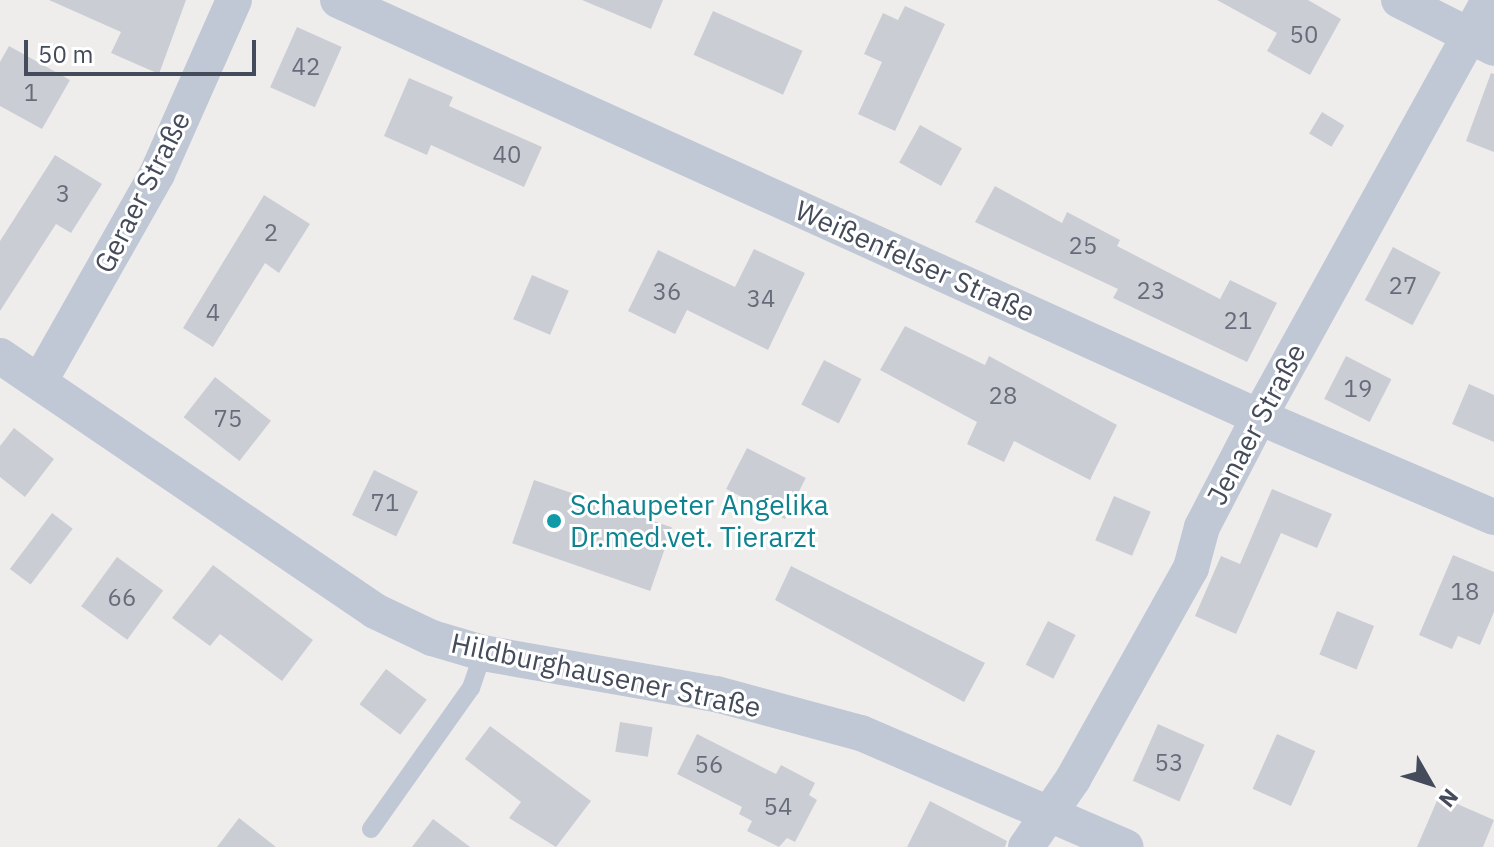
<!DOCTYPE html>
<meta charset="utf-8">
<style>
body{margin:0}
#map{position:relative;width:1494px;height:847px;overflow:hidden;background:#efedec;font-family:"IBM Plex Sans",sans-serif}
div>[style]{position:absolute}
.building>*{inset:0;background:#cbcdd5;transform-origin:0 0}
.service>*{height:18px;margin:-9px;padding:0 9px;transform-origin:9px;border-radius:9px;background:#c1c8d5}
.minor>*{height:36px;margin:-18px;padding:0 18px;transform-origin:18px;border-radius:18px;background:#c1c8d5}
.dots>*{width:22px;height:22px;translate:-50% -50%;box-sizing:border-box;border:4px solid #fff;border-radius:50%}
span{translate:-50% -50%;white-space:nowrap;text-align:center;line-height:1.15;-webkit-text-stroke:6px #fff;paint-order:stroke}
.number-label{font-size:24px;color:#666c79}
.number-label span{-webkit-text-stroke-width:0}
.street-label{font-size:28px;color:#444b5a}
.culture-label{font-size:28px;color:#0d838f}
.left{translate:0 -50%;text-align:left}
.north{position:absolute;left:1390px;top:743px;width:80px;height:80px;-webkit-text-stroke:6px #fff;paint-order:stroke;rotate:129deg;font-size:22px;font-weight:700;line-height:32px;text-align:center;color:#444b5a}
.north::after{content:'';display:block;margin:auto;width:28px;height:36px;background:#444b5a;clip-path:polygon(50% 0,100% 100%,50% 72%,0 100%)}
.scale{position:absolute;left:24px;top:40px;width:232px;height:36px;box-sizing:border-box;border:4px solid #444b5a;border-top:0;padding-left:10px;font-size:24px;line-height:28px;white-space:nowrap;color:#444b5a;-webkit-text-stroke:6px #fff;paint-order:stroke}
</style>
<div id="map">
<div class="building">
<div style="clip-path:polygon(49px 0,186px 0,159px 74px,111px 53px,121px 32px)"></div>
<div style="clip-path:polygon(582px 0,663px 0,651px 29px)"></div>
<div style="clip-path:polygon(1217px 0,1308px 0,1341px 19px,1310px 75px,1267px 51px,1277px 33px)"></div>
<div style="clip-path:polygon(905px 6px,945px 24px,895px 131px,858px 114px,882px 62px,864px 54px,883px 13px,898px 20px)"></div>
<div style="left:713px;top:11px;width:98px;height:48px;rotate:24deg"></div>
<div style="left:297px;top:27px;width:49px;height:66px;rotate:24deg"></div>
<div style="clip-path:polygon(9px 46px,70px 80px,42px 129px,0 106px,0 62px)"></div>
<div style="clip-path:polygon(1491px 73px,1494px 74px,1494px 152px,1466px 141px)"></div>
<div style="clip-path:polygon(409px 78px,453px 97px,449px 106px,542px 147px,524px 187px,431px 145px,427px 155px,384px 136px)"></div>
<div style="left:1322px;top:112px;width:26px;height:25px;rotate:31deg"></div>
<div style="left:920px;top:125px;width:48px;height:43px;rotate:29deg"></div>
<div style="clip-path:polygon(55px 155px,102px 184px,71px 233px,56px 224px,0 311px,0 241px)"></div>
<div style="clip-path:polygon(995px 186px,1062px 223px,1067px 212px,1120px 240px,1117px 246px,1220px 299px,1230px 280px,1277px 303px,1247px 362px,1113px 298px,1118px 289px,975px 222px)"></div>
<div style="clip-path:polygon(264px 195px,310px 224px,279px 273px,265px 263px,213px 347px,183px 328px)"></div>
<div style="left:1393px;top:247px;width:54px;height:60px;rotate:28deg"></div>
<div style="clip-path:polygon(754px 249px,805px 273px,768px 350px,687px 310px,675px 334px,628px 311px,658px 250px,735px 287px)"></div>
<div style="left:532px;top:275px;width:40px;height:48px;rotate:23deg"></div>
<div style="clip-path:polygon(905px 326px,985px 365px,989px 356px,1117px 425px,1090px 480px,1014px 441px,1004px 462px,967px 444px,977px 422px,880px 370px)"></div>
<div style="left:1346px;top:356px;width:51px;height:48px;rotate:27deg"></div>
<div style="left:824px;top:360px;width:42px;height:50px;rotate:27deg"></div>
<div style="left:215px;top:377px;width:71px;height:51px;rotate:38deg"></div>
<div style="clip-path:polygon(1469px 384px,1494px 395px,1494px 442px,1452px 424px)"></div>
<div style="clip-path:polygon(14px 428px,54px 459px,25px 497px,0 477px,0 446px)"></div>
<div style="left:747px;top:448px;width:66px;height:46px;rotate:27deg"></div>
<div style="left:374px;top:470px;width:49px;height:50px;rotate:26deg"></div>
<div style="left:534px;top:480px;width:146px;height:67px;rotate:19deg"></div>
<div style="clip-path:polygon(1272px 489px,1332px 514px,1317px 548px,1281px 533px,1236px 634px,1195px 616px,1221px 556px,1240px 564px)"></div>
<div style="left:1114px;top:496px;width:40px;height:48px;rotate:23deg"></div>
<div style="left:52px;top:513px;width:26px;height:70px;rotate:37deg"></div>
<div style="clip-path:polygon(1453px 555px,1494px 572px,1494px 612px,1480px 645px,1458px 636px,1452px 649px,1419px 635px)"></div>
<div style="left:117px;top:557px;width:57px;height:61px;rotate:36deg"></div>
<div style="clip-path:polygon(213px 565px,313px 640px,282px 681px,220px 634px,210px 646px,172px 618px)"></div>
<div style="clip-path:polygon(791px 566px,985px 663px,964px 702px,775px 600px)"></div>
<div style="left:1337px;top:611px;width:40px;height:47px;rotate:22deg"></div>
<div style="left:1048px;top:621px;width:31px;height:49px;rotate:27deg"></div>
<div style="left:386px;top:669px;width:51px;height:44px;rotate:37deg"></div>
<div style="left:620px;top:722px;width:33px;height:30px;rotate:9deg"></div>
<div style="left:1158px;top:724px;width:51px;height:62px;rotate:24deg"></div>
<div style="clip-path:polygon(490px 726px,591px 801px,556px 847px,509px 818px,521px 802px,465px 759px)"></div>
<div style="clip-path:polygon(697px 734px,776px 774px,781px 765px,815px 783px,809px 795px,817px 800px,795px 842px,787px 838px,779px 847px,747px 831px,752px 821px,739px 814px,742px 807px,677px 774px)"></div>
<div style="left:1277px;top:734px;width:42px;height:60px;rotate:24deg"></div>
<div style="clip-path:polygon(1439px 796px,1494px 820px,1483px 847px,1417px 847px)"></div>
<div style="clip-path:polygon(930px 801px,1007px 841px,1005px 847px,907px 847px)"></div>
<div style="clip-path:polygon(239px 818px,276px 847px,217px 847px)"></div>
<div style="clip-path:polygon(433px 819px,470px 847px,412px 847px)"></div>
</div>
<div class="service">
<div style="left:371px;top:829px;width:173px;rotate:-54.7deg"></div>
<div style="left:471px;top:688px;width:37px;rotate:-71deg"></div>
</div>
<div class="minor">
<div style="left:338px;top:0;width:1011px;rotate:24.36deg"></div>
<div style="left:1259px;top:417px;width:255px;rotate:23.1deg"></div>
<div style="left:1399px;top:0;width:106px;rotate:26.8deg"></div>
<div style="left:0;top:356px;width:453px;rotate:34.2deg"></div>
<div style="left:375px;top:611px;width:63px;rotate:25.3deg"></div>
<div style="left:432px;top:638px;width:53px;rotate:16.4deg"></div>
<div style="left:483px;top:653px;width:237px;rotate:10deg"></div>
<div style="left:716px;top:694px;width:150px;rotate:15.1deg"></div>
<div style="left:861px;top:733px;width:288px;rotate:23.3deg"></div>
<div style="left:41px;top:379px;width:236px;rotate:-60.5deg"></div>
<div style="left:157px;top:174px;width:190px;rotate:-66.1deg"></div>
<div style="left:1026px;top:847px;width:83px;rotate:-55.3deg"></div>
<div style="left:1073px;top:779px;width:242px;rotate:-60.8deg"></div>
<div style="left:1191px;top:568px;width:42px;rotate:-75deg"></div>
<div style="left:1202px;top:527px;width:124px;rotate:-62.6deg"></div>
<div style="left:1259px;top:417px;width:476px;rotate:-61.1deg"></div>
</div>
<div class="dots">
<div style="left:554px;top:521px;background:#0f9aa8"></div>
</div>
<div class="number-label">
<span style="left:1304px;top:35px">50</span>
<span style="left:306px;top:67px">42</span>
<span style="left:31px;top:93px">1</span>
<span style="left:507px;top:155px">40</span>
<span style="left:63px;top:194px">3</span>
<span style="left:271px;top:233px">2</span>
<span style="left:1083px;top:246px">25</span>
<span style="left:1403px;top:286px">27</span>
<span style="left:1151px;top:291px">23</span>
<span style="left:667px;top:292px">36</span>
<span style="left:761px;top:299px">34</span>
<span style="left:213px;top:313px">4</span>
<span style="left:1238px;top:321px">21</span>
<span style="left:1358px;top:389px">19</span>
<span style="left:1003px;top:396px">28</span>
<span style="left:228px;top:419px">75</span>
<span style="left:385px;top:503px">71</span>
<span style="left:1465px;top:592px">18</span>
<span style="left:122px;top:598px">66</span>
<span style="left:1169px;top:763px">53</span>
<span style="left:709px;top:765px">56</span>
<span style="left:778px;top:807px">54</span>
</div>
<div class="street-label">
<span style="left:142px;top:192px;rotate:-63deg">Geraer Straße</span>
<span style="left:915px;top:261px;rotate:24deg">Weißenfelser Straße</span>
<span style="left:1256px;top:424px;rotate:-62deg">Jenaer Straße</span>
<span style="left:606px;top:675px;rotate:12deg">Hildburghausener Straße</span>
</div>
<div class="culture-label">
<span class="left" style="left:570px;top:521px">Schaupeter Angelika<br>Dr.med.vet. Tierarzt</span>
</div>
<div class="north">N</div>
<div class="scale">50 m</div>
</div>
